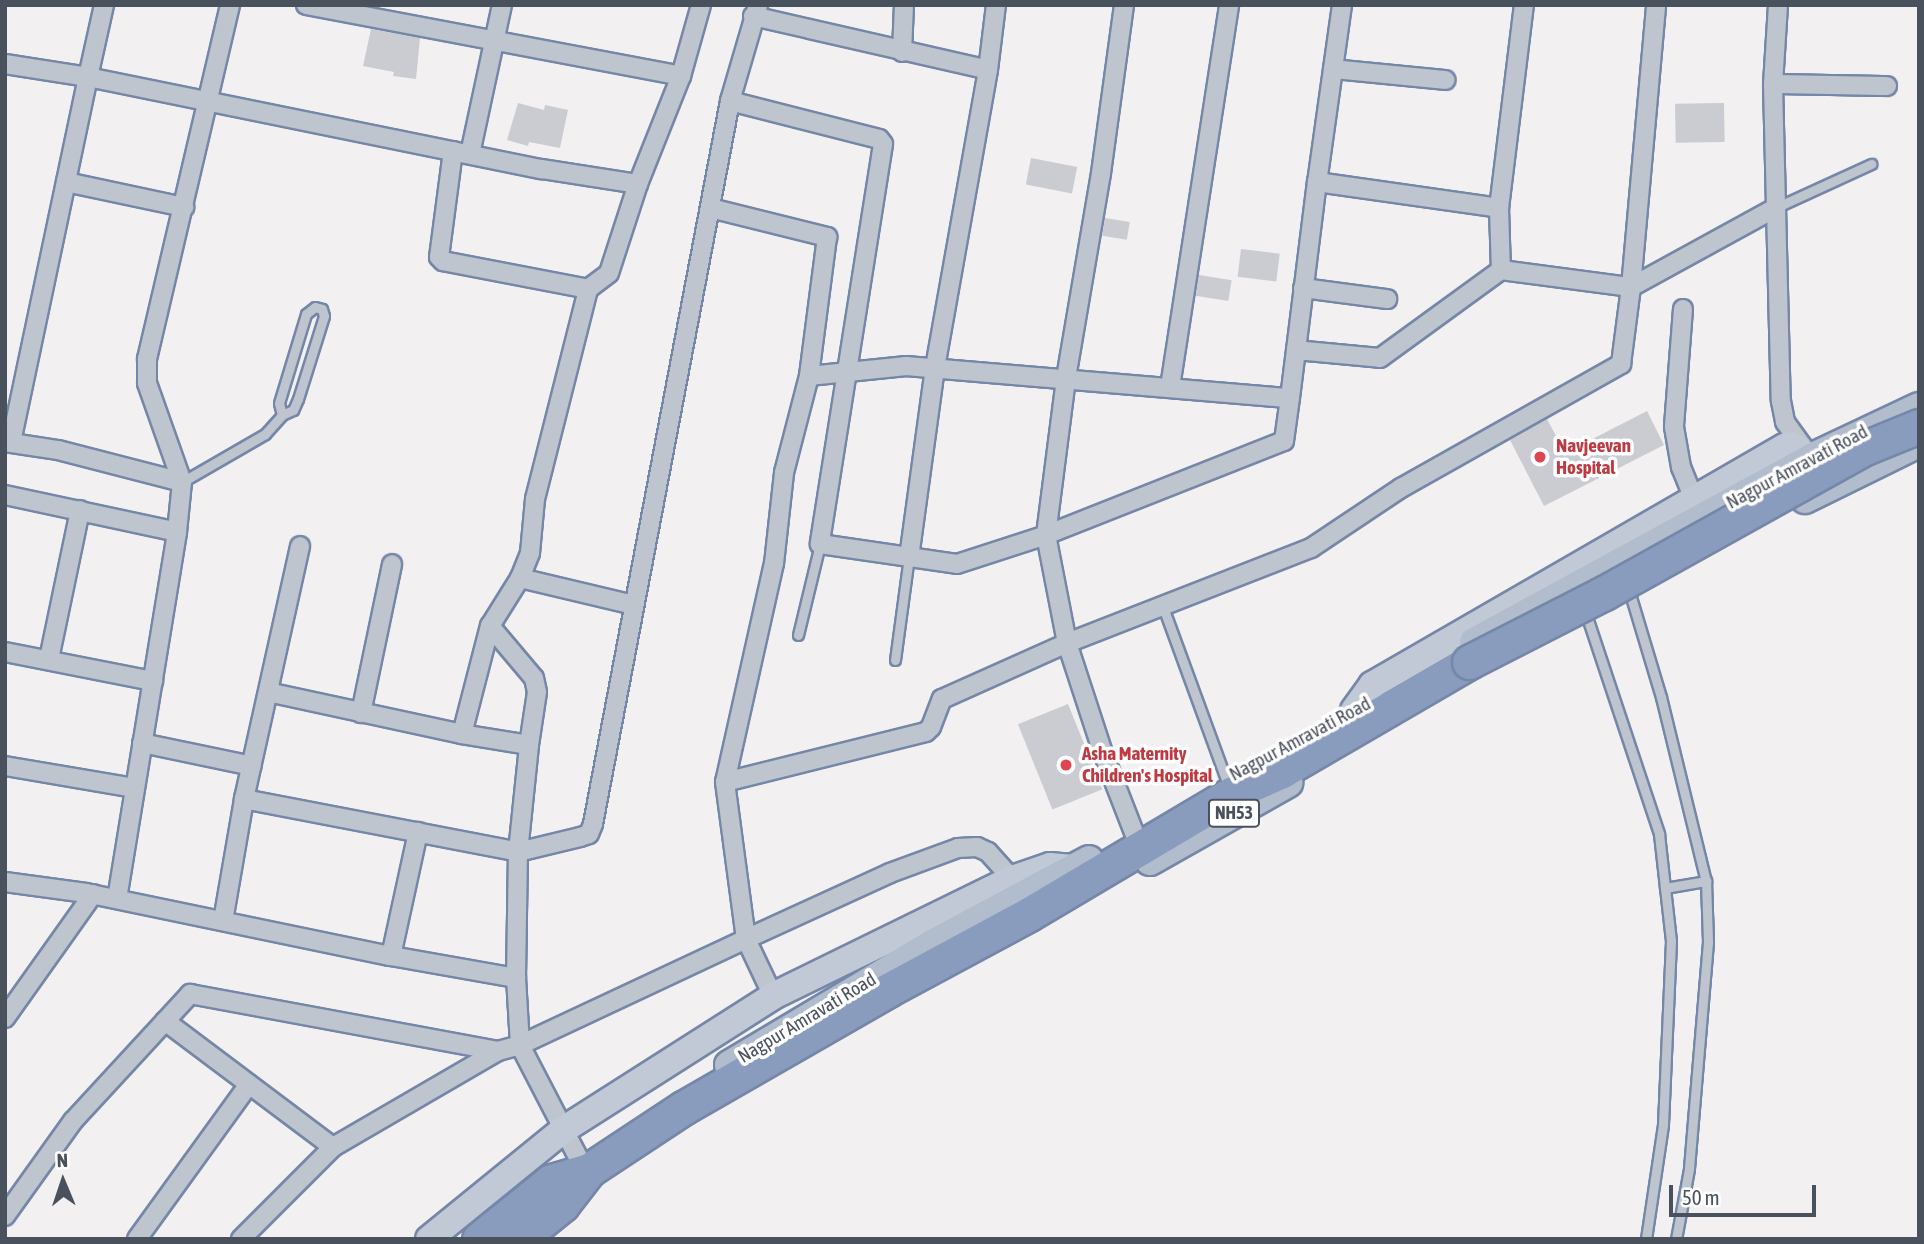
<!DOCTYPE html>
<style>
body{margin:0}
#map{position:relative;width:1924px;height:1244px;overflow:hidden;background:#f2f0f0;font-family:"Asap Condensed",sans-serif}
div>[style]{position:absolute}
.building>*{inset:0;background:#caccd2;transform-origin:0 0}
.roads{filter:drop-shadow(2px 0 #7587a8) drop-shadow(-2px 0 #7587a8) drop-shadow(0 2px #7587a8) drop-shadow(0 -2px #7587a8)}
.lane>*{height:9px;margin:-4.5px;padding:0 4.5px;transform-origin:4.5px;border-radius:4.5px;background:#bfc5ce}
.street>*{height:18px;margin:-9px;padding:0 9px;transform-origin:9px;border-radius:9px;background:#bfc5ce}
.secondary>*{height:26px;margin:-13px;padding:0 13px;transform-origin:13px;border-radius:13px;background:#c2c9d6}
.primary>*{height:28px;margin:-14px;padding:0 14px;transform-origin:14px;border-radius:14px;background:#b1bccd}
.highway>*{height:33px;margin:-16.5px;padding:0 16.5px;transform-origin:16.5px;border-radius:16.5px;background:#8a9cbd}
.bridges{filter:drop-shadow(2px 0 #7587a8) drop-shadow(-2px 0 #7587a8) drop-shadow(0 2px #7587a8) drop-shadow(0 -2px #7587a8)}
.highway-bridge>*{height:33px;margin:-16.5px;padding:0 16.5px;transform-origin:16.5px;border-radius:16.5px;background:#8a9cbd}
.dots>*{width:19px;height:19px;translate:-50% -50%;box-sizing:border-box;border:4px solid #fff;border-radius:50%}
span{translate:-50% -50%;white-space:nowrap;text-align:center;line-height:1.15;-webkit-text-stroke:7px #fff;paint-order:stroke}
.shield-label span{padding:2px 5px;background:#fff;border:2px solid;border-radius:5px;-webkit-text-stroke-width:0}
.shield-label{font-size:18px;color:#49515d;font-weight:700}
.health-label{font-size:19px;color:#be3a42;font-weight:700}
.left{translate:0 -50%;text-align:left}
.street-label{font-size:19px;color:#49515d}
.frame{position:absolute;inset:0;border:7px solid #49515d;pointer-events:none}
.north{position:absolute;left:28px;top:1146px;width:70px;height:70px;-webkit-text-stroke:5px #fff;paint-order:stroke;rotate:358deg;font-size:19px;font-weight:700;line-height:28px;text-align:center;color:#49515d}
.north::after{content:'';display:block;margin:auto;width:24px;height:32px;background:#49515d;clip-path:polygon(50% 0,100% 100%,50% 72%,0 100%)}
.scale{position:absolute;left:1669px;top:1185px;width:147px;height:32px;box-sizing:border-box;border:4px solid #49515d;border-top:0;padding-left:9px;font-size:21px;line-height:24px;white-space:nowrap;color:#49515d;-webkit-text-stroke:5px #fff;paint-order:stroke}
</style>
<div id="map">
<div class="building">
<div style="clip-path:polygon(371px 29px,420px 38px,416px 79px,393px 76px,394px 72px,363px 66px)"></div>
<div style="clip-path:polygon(518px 103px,544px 110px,545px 105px,568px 110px,560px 148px,529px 142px,528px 146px,507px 140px)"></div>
<div style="left:1724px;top:103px;width:39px;height:49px;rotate:89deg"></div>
<div style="left:1031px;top:158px;width:47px;height:27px;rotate:11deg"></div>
<div style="left:1105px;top:218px;width:25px;height:18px;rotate:9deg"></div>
<div style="left:1241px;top:249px;width:39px;height:28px;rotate:7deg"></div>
<div style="left:1199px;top:275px;width:33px;height:21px;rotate:9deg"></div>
<div style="clip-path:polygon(1647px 411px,1664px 445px,1544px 506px,1510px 440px,1547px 419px,1565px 453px)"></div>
<div style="left:1068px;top:704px;width:92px;height:54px;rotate:68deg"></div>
</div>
<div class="roads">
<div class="lane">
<div style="left:1775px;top:208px;width:106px;rotate:-24.6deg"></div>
<div style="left:315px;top:307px;width:7px;rotate:16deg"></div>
<div style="left:322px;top:309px;width:7px;rotate:74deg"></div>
<div style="left:324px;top:316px;width:87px;rotate:107.4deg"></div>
<div style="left:298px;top:399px;width:12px;rotate:114deg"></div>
<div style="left:293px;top:410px;width:12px;rotate:156deg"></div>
<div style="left:282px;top:415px;width:12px;rotate:-104deg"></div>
<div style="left:279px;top:403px;width:93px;rotate:-73.1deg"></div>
<div style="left:306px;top:314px;width:11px;rotate:-38deg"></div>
<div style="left:182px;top:482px;width:96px;rotate:-30deg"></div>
<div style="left:265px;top:434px;width:25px;rotate:-48deg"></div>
<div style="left:1628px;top:587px;width:115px;rotate:73.3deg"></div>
<div style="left:1661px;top:697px;width:189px;rotate:76.3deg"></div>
<div style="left:1706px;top:881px;width:61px;rotate:88.1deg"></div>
<div style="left:1708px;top:942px;width:228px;rotate:94.8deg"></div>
<div style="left:1689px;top:1169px;width:71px;rotate:100.5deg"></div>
<div style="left:1163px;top:607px;width:183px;rotate:69.9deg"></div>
<div style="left:1585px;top:611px;width:235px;rotate:71.6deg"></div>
<div style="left:1659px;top:834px;width:108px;rotate:83.6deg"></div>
<div style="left:1671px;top:941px;width:184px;rotate:92.5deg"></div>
<div style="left:1663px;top:1125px;width:115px;rotate:98.5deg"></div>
<div style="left:798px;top:635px;width:94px;rotate:-76.4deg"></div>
<div style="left:895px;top:660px;width:104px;rotate:-82.3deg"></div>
<div style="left:1665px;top:888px;width:42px;rotate:-9.7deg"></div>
</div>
<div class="street">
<div style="left:104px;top:5px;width:74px;rotate:102.5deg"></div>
<div style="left:88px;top:77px;width:463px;rotate:11.5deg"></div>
<div style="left:542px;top:169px;width:97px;rotate:8.9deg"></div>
<div style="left:306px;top:5px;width:382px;rotate:10.7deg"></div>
<div style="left:1342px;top:5px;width:179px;rotate:98deg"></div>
<div style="left:1317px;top:182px;width:184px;rotate:8.1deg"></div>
<div style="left:1499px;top:208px;width:205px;rotate:-83deg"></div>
<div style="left:1778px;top:5px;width:79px;rotate:93.6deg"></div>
<div style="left:1773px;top:84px;width:317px;rotate:88.6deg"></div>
<div style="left:1781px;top:401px;width:21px;rotate:79deg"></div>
<div style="left:1785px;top:422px;width:37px;rotate:54deg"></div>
<div style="left:753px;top:16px;width:241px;rotate:12.9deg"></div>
<div style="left:988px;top:70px;width:303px;rotate:100.1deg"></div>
<div style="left:935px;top:368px;width:191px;rotate:97.8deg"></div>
<div style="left:902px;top:52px;width:47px;rotate:-87.6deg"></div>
<div style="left:5px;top:64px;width:84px;rotate:8.9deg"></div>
<div style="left:88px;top:77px;width:373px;rotate:101.9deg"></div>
<div style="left:1333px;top:69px;width:113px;rotate:5.6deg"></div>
<div style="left:988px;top:70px;width:65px;rotate:-83deg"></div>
<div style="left:1773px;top:84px;width:114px;rotate:1deg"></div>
<div style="left:730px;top:101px;width:154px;rotate:14.3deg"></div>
<div style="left:879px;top:139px;width:6px;rotate:51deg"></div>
<div style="left:883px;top:144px;width:405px;rotate:99deg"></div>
<div style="left:820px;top:544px;width:138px;rotate:8.3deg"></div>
<div style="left:957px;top:564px;width:94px;rotate:-18deg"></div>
<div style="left:1046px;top:535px;width:158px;rotate:-82.7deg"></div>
<div style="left:1066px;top:378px;width:208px;rotate:-80.3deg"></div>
<div style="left:1101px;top:173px;width:170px;rotate:-82.2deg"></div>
<div style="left:453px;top:151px;width:107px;rotate:97.5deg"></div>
<div style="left:439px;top:257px;width:6px;rotate:45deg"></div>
<div style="left:443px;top:261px;width:148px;rotate:10.9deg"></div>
<div style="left:470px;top:154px;width:152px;rotate:-77.9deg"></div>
<div style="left:66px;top:182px;width:121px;rotate:12deg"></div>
<div style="left:710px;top:208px;width:121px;rotate:13.9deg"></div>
<div style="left:827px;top:237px;width:140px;rotate:97.4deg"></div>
<div style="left:809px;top:376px;width:100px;rotate:104.5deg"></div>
<div style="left:784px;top:473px;width:91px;rotate:96.3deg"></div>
<div style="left:774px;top:563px;width:224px;rotate:102.6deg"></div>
<div style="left:725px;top:782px;width:158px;rotate:82.4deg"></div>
<div style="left:746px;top:939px;width:158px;rotate:-24.6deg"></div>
<div style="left:890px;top:873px;width:72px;rotate:-20.2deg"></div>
<div style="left:958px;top:848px;width:19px;rotate:-3deg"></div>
<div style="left:977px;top:847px;width:12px;rotate:24deg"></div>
<div style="left:988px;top:852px;width:36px;rotate:48deg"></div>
<div style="left:1499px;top:208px;width:62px;rotate:88.2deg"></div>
<div style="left:1303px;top:288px;width:85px;rotate:7.5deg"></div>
<div style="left:1683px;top:309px;width:118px;rotate:94.4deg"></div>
<div style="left:1674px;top:427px;width:41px;rotate:80.1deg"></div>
<div style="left:1681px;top:467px;width:35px;rotate:68deg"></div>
<div style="left:1296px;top:350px;width:169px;rotate:-82.9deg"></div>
<div style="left:809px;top:376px;width:98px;rotate:-5.9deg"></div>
<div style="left:906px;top:366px;width:385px;rotate:4.8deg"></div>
<div style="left:1290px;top:398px;width:48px;rotate:-82.9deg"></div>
<div style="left:1296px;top:350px;width:84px;rotate:5.4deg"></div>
<div style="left:1380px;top:358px;width:150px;rotate:-36deg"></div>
<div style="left:1501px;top:270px;width:131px;rotate:7.5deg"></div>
<div style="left:1631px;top:287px;width:164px;rotate:-28.7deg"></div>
<div style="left:1170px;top:387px;width:387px;rotate:-81.2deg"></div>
<div style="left:5px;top:442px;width:54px;rotate:8.6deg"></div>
<div style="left:58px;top:450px;width:128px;rotate:14.5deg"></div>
<div style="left:5px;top:495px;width:176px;rotate:12.1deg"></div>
<div style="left:520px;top:578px;width:117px;rotate:13.3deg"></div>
<div style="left:490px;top:626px;width:68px;rotate:49.8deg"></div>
<div style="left:534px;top:678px;width:14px;rotate:78deg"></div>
<div style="left:537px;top:692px;width:54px;rotate:98.6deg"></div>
<div style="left:5px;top:652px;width:151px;rotate:11.1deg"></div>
<div style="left:49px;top:659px;width:152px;rotate:-78.2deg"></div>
<div style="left:361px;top:713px;width:152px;rotate:-78.2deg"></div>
<div style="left:462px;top:734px;width:112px;rotate:-75.5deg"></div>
<div style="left:490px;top:626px;width:57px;rotate:-58deg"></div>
<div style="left:520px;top:578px;width:27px;rotate:-68deg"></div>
<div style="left:530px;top:553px;width:54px;rotate:-84.7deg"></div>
<div style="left:535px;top:499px;width:217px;rotate:-75.8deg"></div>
<div style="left:588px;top:289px;width:26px;rotate:-37deg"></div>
<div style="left:609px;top:273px;width:94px;rotate:-72deg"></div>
<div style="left:638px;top:184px;width:116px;rotate:-68.3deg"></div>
<div style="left:681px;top:76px;width:74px;rotate:-74.3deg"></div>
<div style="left:142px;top:743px;width:112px;rotate:11.8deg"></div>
<div style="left:5px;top:766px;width:132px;rotate:9.6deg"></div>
<div style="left:725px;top:782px;width:207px;rotate:-14deg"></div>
<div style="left:926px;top:732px;width:7px;rotate:-45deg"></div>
<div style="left:931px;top:727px;width:30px;rotate:-69deg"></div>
<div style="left:942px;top:699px;width:137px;rotate:-24.1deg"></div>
<div style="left:1067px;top:643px;width:110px;rotate:-101deg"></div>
<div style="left:1046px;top:535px;width:256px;rotate:-21.6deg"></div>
<div style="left:1284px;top:441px;width:43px;rotate:-82.1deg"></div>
<div style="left:244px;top:799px;width:259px;rotate:-77.5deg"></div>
<div style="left:1135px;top:835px;width:88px;rotate:-111.3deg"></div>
<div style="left:1103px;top:753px;width:116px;rotate:-108.1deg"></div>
<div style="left:1067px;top:643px;width:262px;rotate:-21.3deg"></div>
<div style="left:1311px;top:548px;width:108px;rotate:-33.7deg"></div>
<div style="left:1401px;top:488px;width:253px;rotate:-29.4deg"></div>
<div style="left:1621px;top:364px;width:78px;rotate:-82.6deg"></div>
<div style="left:1631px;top:287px;width:283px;rotate:-84.9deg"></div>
<div style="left:5px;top:882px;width:82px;rotate:7.7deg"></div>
<div style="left:86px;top:893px;width:311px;rotate:11.7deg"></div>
<div style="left:391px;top:956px;width:127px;rotate:10deg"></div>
<div style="left:117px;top:899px;width:372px;rotate:-80.7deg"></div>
<div style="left:177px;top:532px;width:50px;rotate:-84.3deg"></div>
<div style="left:182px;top:482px;width:105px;rotate:-109.5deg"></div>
<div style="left:147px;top:383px;width:24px;rotate:-90deg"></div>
<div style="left:147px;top:359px;width:364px;rotate:-76.8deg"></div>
<div style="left:223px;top:921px;width:124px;rotate:-80.2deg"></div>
<div style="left:244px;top:799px;width:279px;rotate:10.9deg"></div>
<div style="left:518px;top:852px;width:108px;rotate:-84.1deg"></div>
<div style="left:529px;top:745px;width:68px;rotate:-170.7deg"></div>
<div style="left:462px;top:734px;width:198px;rotate:-167.8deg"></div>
<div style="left:391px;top:956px;width:127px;rotate:-77.7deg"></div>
<div style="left:5px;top:1018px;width:152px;rotate:-54.6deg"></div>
<div style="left:165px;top:1021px;width:210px;rotate:36.9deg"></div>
<div style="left:333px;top:1147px;width:191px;rotate:-30.2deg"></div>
<div style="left:498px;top:1051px;width:23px;rotate:-15deg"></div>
<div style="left:520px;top:1045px;width:250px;rotate:-25.1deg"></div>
<div style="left:746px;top:939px;width:63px;rotate:64.7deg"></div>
<div style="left:579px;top:1159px;width:128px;rotate:-117.4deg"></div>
<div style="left:520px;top:1045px;width:67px;rotate:-93.4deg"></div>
<div style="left:516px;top:978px;width:126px;rotate:-89.1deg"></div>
<div style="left:518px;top:852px;width:64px;rotate:-13.6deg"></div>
<div style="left:580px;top:837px;width:9px;rotate:-18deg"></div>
<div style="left:589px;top:834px;width:11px;rotate:-68deg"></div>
<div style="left:593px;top:824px;width:736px;rotate:-79.27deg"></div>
<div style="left:730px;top:101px;width:100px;rotate:-73.7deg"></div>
<div style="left:5px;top:1216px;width:117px;rotate:-54.4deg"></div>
<div style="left:73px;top:1121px;width:173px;rotate:-47.3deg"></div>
<div style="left:190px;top:994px;width:313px;rotate:10.5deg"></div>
<div style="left:137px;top:1239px;width:191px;rotate:-54.1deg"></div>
<div style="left:241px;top:1239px;width:130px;rotate:-45deg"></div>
</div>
<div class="secondary">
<div style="left:1354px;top:710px;width:31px;rotate:-54deg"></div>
<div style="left:1372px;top:685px;width:477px;rotate:-30deg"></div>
<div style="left:1785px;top:447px;width:7px;rotate:-16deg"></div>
<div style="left:1792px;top:445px;width:6px;rotate:31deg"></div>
<div style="left:1797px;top:448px;width:16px;rotate:55deg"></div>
<div style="left:429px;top:1239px;width:173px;rotate:-39.1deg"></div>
<div style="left:563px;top:1130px;width:249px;rotate:-32.5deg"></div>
<div style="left:773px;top:996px;width:266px;rotate:-26.1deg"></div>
<div style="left:1012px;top:879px;width:40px;rotate:-18.9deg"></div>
<div style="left:1050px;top:866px;width:25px;rotate:5deg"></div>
</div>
<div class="primary">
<div style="left:1805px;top:499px;width:127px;rotate:-26.2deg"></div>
<div style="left:1474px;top:642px;width:384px;rotate:-28.6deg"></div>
<div style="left:1811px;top:458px;width:119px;rotate:-25.3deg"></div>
<div style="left:1150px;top:861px;width:159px;rotate:-29.5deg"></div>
<div style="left:729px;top:1065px;width:236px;rotate:-30.8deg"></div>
<div style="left:932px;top:944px;width:178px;rotate:-28.1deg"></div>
</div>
<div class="highway">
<div style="left:479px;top:1239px;width:92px;rotate:-38.9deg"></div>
<div style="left:551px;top:1181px;width:40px;rotate:-16deg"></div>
<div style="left:589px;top:1170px;width:113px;rotate:-33.4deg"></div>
<div style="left:683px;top:1108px;width:237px;rotate:-29.9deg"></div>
<div style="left:888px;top:990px;width:160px;rotate:-28.3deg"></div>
<div style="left:1029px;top:914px;width:237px;rotate:-30.7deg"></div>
<div style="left:1233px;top:793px;width:54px;rotate:-24.2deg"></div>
<div style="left:1282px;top:771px;width:216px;rotate:-30.2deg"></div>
<div style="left:520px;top:1239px;width:54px;rotate:-39deg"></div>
<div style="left:562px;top:1205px;width:44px;rotate:-52.4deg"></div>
</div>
</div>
<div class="bridges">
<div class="highway-bridge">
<div style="left:1469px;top:662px;width:152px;rotate:-27.1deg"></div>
<div style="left:1604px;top:593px;width:299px;rotate:-29.1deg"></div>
<div style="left:1865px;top:448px;width:58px;rotate:-22.2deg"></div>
</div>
</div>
<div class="dots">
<div style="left:1540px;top:457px;background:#e0444e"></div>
<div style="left:1066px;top:765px;background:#e0444e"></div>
</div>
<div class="shield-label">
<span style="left:1234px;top:813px">NH53</span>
</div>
<div class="health-label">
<span class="left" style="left:1556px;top:457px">Navjeevan<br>Hospital</span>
<span class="left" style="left:1082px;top:765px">Asha Maternity<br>Children's Hospital</span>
</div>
<div class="street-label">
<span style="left:1797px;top:467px;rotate:-28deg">Nagpur Amravati Road</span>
<span style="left:1300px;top:739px;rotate:-28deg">Nagpur Amravati Road</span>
<span style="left:807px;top:1018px;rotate:-31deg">Nagpur Amravati Road</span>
</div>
<div class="frame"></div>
<div class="north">N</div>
<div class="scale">50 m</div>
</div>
